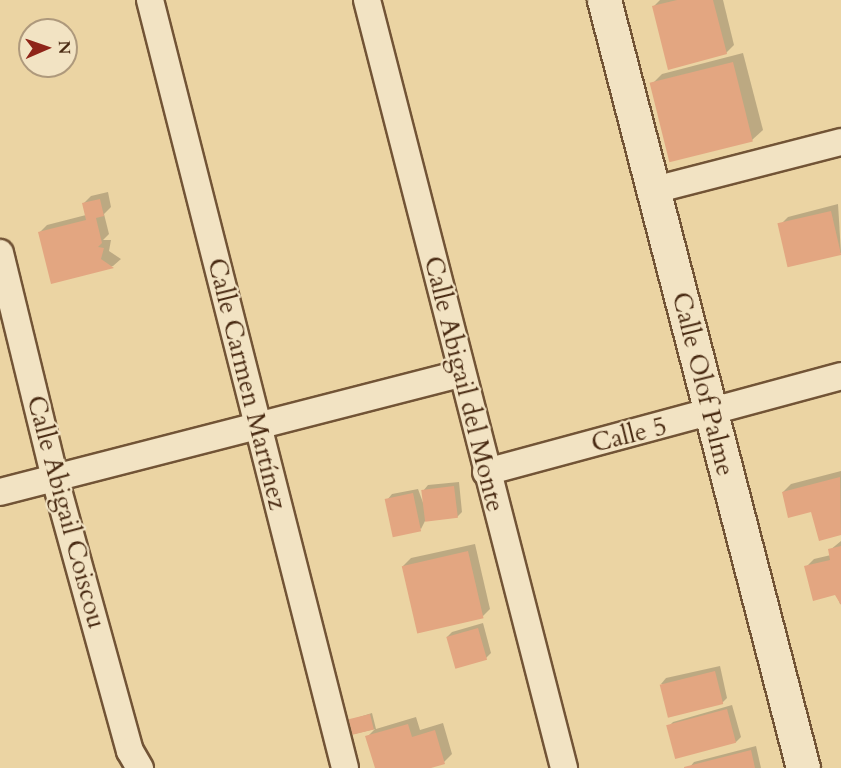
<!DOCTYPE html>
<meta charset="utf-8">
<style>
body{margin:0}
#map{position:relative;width:841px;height:768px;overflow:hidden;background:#ebd4a3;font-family:Cardo,serif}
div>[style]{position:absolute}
.shadow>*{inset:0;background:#0003}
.building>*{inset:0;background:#e3a681;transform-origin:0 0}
.roads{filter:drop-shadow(2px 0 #725436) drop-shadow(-2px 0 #725436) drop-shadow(0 2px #725436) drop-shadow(0 -2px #725436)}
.street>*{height:26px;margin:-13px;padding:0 13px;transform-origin:13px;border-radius:13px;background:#f2e3c3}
.secondary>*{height:33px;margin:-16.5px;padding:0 16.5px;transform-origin:16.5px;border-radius:16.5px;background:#f2e3c3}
span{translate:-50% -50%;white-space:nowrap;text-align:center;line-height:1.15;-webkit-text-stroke:4.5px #f2e3c3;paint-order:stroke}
.street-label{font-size:26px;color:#492a12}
.north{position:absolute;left:18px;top:18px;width:60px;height:60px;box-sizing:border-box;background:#f2e3c3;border:2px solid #ae997c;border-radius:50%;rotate:88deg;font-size:16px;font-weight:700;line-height:24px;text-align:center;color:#492a12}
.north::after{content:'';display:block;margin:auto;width:21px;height:27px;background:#8f2418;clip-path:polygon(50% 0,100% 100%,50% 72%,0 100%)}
</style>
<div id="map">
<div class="shadow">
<div style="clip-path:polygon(660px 0,723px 0,734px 45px,726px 53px,653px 7px)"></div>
<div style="clip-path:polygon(743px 53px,763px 130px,752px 140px,652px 84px,662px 74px)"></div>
<div style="clip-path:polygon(108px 192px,111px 207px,104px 214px,109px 234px,103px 240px,111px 240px,109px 251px,121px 259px,113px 266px,52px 282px,39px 233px,47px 225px,86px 215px,83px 204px,91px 196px)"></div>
<div style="clip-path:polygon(838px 204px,841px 253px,790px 266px,780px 225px,788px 217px)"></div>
<div style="clip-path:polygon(841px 471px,841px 534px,820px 539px,812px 510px,783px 492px,791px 484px)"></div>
<div style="clip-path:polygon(459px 482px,462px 512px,457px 517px,425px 521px,421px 529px,387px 500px,392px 494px,418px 489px,425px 508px,423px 491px,428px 485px)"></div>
<div style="clip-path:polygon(841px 541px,841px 604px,840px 604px,836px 593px,806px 567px,814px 559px,831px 555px,830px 550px)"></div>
<div style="clip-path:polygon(475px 544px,490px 609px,482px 617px,403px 566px,411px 558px)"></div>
<div style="clip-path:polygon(483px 623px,491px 653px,486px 658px,447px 637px,452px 632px)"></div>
<div style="clip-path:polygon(720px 666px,727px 698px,722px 703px,661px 684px,666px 678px)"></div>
<div style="clip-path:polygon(732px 705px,741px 737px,736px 742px,668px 727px,673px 722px)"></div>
<div style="clip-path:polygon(372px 713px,376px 729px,416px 717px,420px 730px,443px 723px,452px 754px,444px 762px,426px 768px,377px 768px,367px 737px,375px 729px,354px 734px,350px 720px)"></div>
<div style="clip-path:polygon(756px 746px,761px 768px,689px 768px,694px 762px)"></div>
</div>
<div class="building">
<div style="clip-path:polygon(677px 0,713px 0,727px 54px,668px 70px,652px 6px)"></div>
<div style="left:733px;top:62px;width:82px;height:86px;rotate:76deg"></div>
<div style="clip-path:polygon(100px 199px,104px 216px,96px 218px,102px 243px,98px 247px,104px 248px,101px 259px,114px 268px,51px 284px,38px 232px,86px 220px,82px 203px)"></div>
<div style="left:831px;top:211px;width:45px;height:55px;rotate:77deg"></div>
<div style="clip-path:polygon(840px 477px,841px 535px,819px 541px,811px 512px,788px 518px,782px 492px)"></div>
<div style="left:454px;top:486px;width:32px;height:33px;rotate:83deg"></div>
<div style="left:413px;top:493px;width:39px;height:29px;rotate:78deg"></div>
<div style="clip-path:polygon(841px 546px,841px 605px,835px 595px,813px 601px,804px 566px,830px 560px,828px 549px)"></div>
<div style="left:468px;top:551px;width:69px;height:68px;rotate:77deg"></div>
<div style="left:478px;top:628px;width:33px;height:33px;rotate:74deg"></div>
<div style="left:715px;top:671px;width:34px;height:57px;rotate:76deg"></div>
<div style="left:727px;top:709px;width:35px;height:63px;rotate:75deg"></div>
<div style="left:370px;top:714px;width:16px;height:22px;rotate:76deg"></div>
<div style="clip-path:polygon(408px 724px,412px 737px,435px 730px,445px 764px,431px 768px,375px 768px,365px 736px)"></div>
<div style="clip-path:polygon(751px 750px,755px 768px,684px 768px,684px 767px)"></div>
</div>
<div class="roads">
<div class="street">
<div style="left:150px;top:0;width:792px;rotate:75.75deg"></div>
<div style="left:367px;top:0;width:793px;rotate:75.61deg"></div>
<div style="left:654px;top:190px;width:193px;rotate:-14.4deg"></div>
<div style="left:0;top:253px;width:233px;rotate:76.3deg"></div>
<div style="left:55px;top:479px;width:282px;rotate:74.6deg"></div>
<div style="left:130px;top:751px;width:20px;rotate:60deg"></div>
<div style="left:486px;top:472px;width:368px;rotate:-15.1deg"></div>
<div style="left:0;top:492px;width:476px;rotate:-14.4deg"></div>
</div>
<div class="secondary">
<div style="left:604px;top:0;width:793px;rotate:75.47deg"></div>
</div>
</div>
<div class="street-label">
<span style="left:247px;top:384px;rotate:76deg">Calle Carmen Martínez</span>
<span style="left:464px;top:384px;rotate:76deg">Calle Abigail del Monte</span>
<span style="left:703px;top:384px;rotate:76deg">Calle Olof Palme</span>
<span style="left:629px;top:435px;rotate:-14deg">Calle 5</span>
<span style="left:66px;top:512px;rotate:75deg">Calle Abigail Coiscou</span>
</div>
<div class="north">N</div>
</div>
